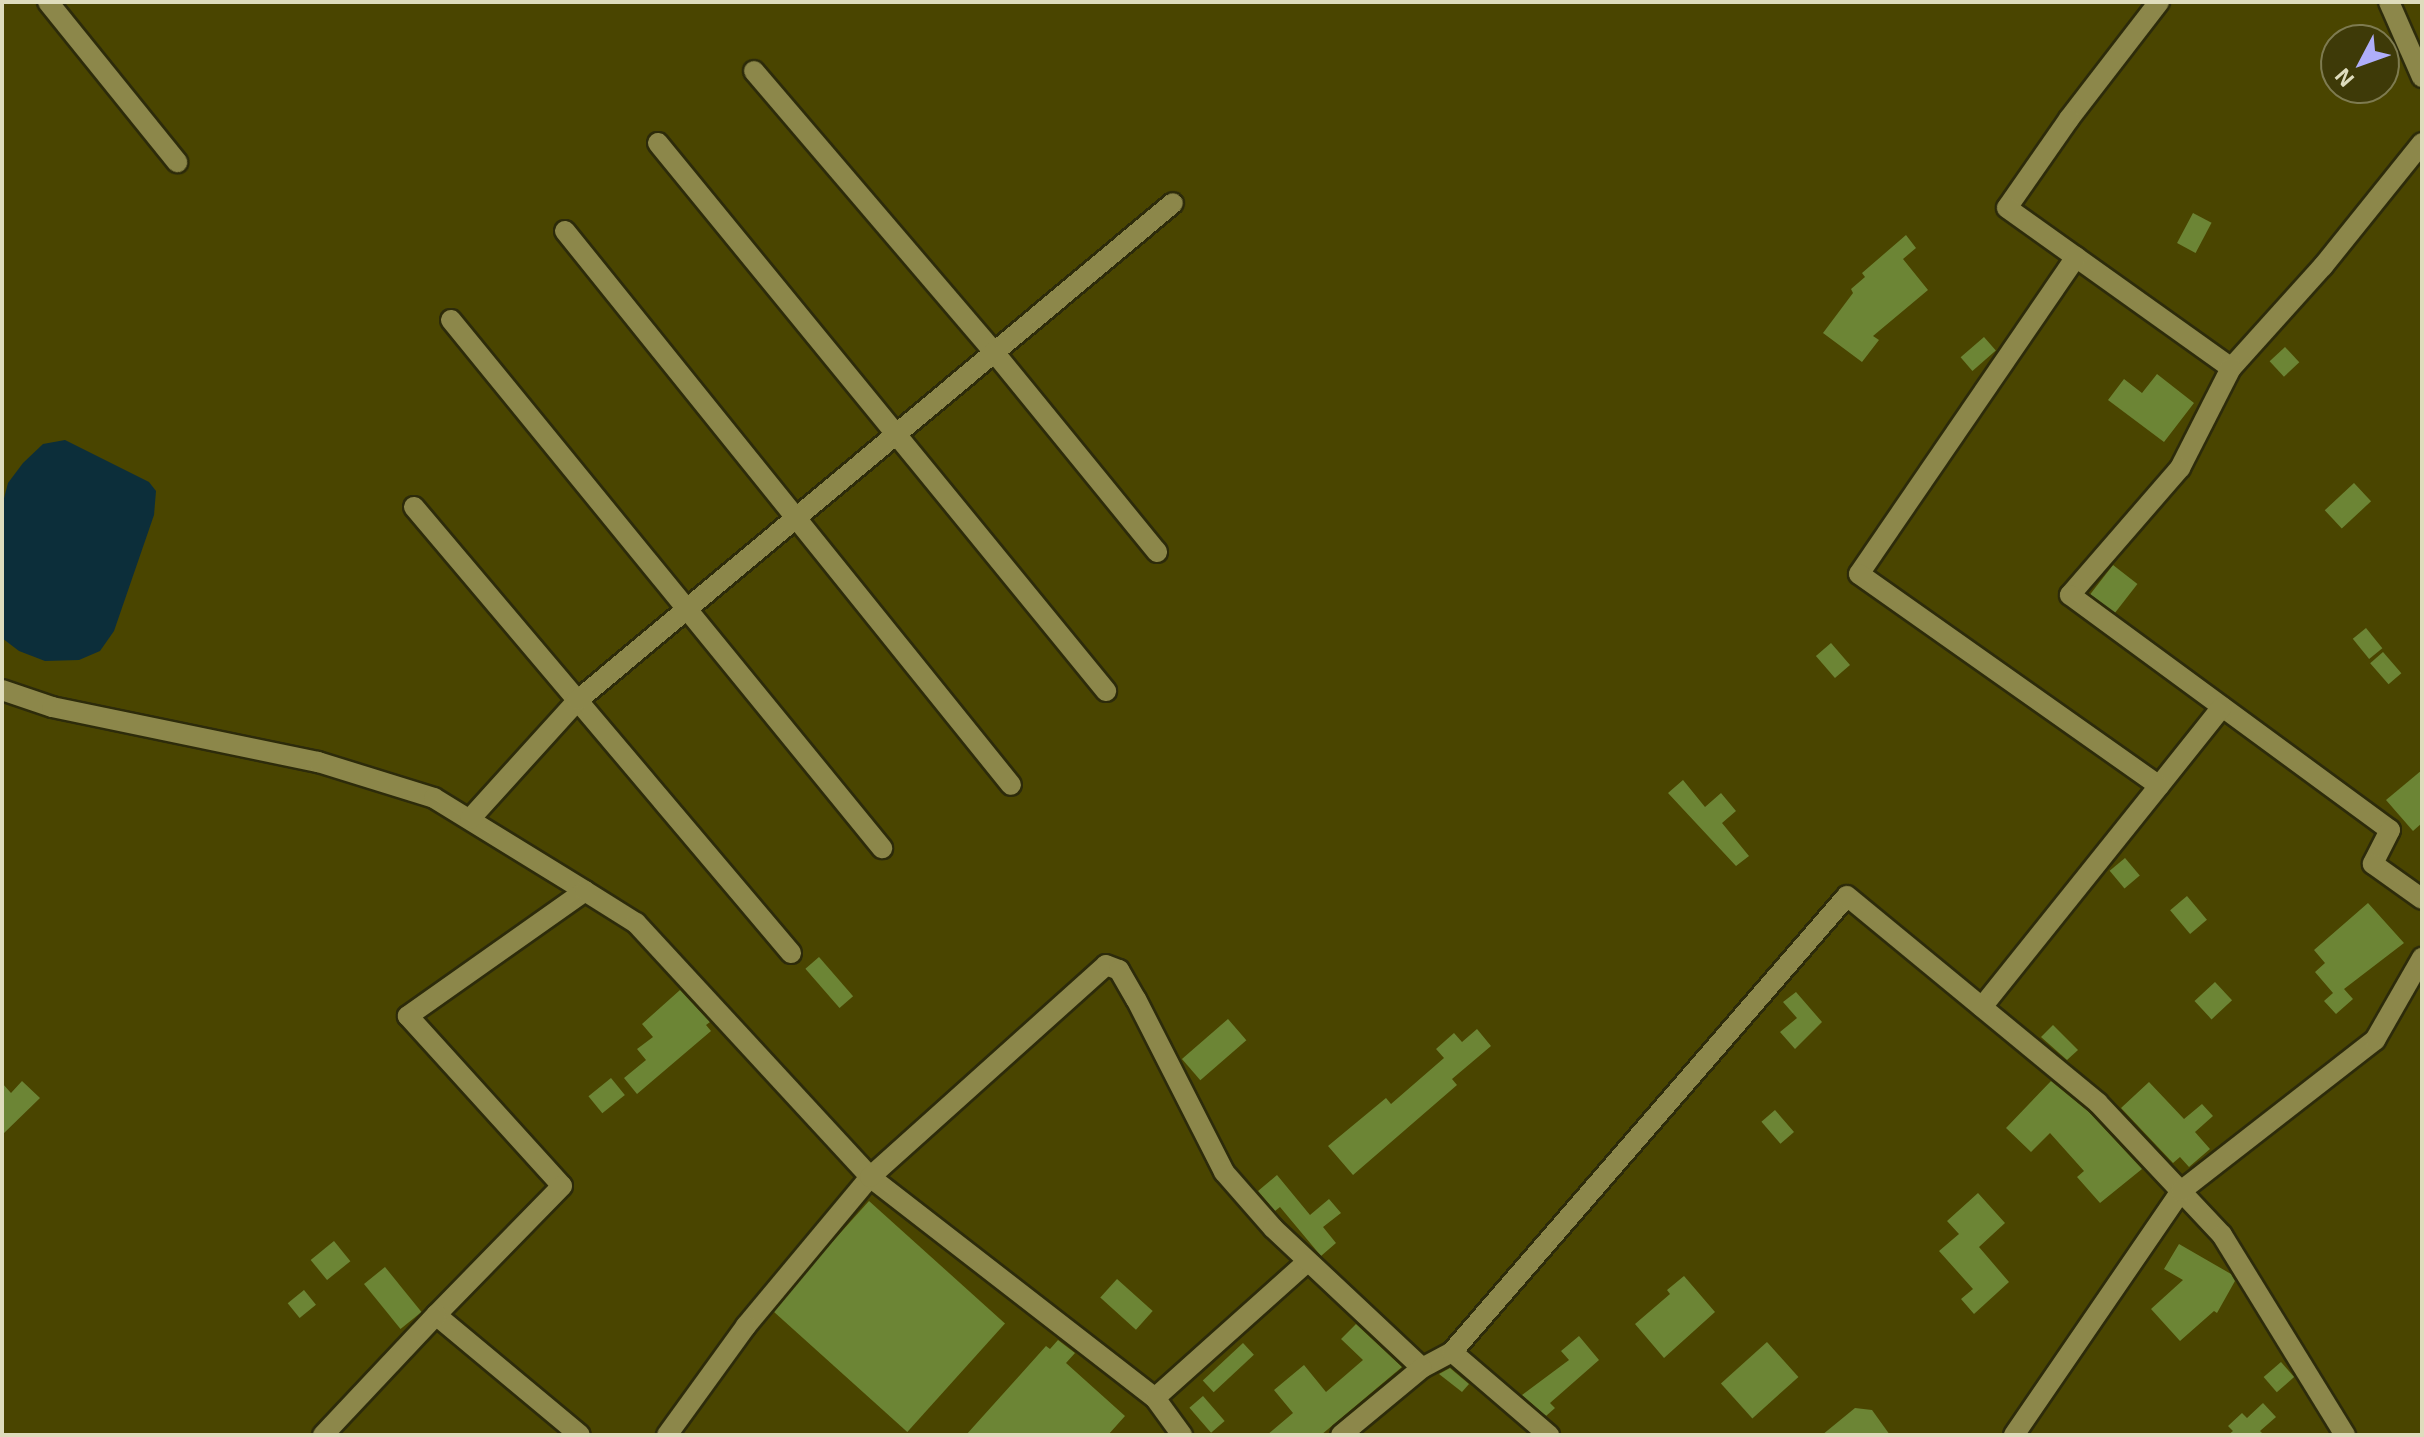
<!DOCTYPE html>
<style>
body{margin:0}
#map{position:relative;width:2424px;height:1437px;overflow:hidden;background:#4a4500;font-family:"Exo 2",sans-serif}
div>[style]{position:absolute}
.water>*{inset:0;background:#0c2e3a}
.building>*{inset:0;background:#6c8535;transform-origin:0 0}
.roads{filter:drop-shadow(2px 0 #2d2b0a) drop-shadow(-2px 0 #2d2b0a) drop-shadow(0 2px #2d2b0a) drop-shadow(0 -2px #2d2b0a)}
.minor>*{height:20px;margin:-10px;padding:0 10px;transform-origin:10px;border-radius:10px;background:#8c874a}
span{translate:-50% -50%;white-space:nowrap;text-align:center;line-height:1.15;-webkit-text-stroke:8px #3e3a08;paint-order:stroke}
.frame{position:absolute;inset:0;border:4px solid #dedcbd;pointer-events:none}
.north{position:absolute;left:2320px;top:24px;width:80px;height:80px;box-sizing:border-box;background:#3e3a08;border:2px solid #7e7b50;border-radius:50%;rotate:229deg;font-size:22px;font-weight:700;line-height:32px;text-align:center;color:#dedcbd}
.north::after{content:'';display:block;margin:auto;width:28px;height:36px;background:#afaefa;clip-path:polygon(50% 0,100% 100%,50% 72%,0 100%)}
</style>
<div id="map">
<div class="water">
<div style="clip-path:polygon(65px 440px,149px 482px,156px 491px,154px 515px,114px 631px,100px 651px,79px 660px,45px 661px,19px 651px,2px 638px,2px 506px,8px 483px,23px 463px,43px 444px)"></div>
</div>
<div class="building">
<div style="left:2193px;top:213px;width:21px;height:34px;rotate:28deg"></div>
<div style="clip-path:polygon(1906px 235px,1916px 248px,1903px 259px,1928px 290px,1873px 336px,1879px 340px,1862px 362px,1823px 333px,1853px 293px,1851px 289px,1865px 277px,1862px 273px)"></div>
<div style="left:1984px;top:337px;width:18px;height:31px;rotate:49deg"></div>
<div style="left:2285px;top:347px;width:21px;height:21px;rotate:47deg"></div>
<div style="clip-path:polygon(2157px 374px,2194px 403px,2164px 442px,2108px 400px,2124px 379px,2142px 393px)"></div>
<div style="left:2354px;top:483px;width:25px;height:40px;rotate:47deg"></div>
<div style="left:2113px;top:565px;width:31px;height:37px;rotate:38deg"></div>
<div style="left:2366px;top:628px;width:26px;height:17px;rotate:51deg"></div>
<div style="left:1831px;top:643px;width:29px;height:20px;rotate:49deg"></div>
<div style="left:2383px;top:652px;width:28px;height:17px;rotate:49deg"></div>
<div style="clip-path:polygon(2422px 770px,2422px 823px,2413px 831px,2386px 800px)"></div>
<div style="clip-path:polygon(1683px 780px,1705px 807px,1721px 793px,1736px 811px,1722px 823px,1749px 856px,1736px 866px,1668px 793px)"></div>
<div style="left:2125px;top:858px;width:23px;height:20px;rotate:50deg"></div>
<div style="left:2187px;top:896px;width:31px;height:22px;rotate:50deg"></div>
<div style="clip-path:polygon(2368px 903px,2404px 943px,2344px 989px,2353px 999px,2336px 1014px,2324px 1001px,2333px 993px,2315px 972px,2325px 963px,2314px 950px)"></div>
<div style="left:819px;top:957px;width:52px;height:18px;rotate:49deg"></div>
<div style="left:2215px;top:982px;width:25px;height:28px;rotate:47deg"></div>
<div style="clip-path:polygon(680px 990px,710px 1022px,706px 1025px,711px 1031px,637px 1094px,624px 1078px,646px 1060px,637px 1049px,653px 1037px,642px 1024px)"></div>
<div style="clip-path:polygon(1796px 992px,1822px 1022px,1795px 1049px,1780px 1032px,1797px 1018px,1783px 1002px)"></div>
<div style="left:1228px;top:1019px;width:28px;height:61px;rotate:49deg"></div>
<div style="clip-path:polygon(2053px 1025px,2078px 1050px,2067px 1060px,2041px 1037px)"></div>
<div style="clip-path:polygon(1477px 1029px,1491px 1046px,1452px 1079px,1457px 1085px,1353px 1175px,1328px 1146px,1386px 1098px,1391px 1104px,1444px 1058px,1436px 1049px,1454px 1033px,1462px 1042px)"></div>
<div style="left:611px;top:1078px;width:22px;height:29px;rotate:51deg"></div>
<div style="clip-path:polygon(22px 1081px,40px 1098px,2px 1135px,2px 1083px,11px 1093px)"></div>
<div style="clip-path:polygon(2051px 1081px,2089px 1112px,2142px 1169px,2100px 1203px,2077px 1177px,2084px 1171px,2050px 1133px,2031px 1152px,2006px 1128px)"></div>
<div style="clip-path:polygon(2149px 1082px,2184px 1119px,2202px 1104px,2213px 1116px,2195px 1132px,2210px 1149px,2189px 1167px,2180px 1157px,2173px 1163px,2121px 1108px)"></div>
<div style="left:1775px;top:1110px;width:29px;height:18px;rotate:49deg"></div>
<div style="clip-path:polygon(1277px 1175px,1310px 1215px,1329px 1199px,1341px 1213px,1323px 1227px,1336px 1243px,1321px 1256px,1280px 1207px,1275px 1211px,1258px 1191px)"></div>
<div style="clip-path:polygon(1978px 1193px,2005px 1223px,1979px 1247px,2009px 1282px,1974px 1314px,1961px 1299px,1973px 1289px,1939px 1251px,1959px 1234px,1947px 1221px)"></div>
<div style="left:869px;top:1201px;width:183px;height:146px;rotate:42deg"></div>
<div style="left:334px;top:1241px;width:26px;height:30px;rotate:51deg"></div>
<div style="clip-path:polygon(2179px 1244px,2231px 1274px,2235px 1281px,2217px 1313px,2214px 1311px,2180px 1341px,2151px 1309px,2183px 1280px,2164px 1269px)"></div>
<div style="left:385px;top:1267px;width:58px;height:27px;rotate:51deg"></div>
<div style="clip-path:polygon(1684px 1276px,1715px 1312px,1664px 1358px,1635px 1324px,1670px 1294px,1667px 1290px)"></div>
<div style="left:1117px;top:1279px;width:48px;height:25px;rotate:42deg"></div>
<div style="left:304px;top:1290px;width:19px;height:21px;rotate:51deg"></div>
<div style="clip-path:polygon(1356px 1324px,1402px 1367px,1321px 1435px,1267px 1435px,1293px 1413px,1274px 1390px,1304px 1365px,1326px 1392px,1363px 1360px,1341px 1339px)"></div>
<div style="clip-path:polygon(1579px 1336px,1599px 1360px,1550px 1403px,1555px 1408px,1546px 1416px,1522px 1395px,1569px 1360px,1561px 1351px)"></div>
<div style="clip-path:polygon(1058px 1340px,1075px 1353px,1066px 1363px,1125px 1416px,1108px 1435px,966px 1435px,1046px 1346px,1050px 1349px)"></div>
<div style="left:1767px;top:1342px;width:47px;height:62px;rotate:48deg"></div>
<div style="left:1243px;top:1343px;width:16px;height:55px;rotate:47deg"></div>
<div style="left:2281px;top:1362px;width:20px;height:23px;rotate:49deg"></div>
<div style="clip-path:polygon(1450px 1368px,1469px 1384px,1462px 1392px,1439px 1374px)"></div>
<div style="left:1203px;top:1396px;width:33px;height:18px;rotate:49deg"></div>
<div style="clip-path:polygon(2263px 1403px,2276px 1417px,2260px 1431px,2264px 1435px,2228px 1435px,2233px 1431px,2228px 1426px,2242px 1413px,2247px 1418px)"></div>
<div style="clip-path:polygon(1855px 1408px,1872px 1410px,1890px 1435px,1822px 1435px)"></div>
</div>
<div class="roads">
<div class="minor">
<div style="left:48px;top:2px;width:206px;rotate:51.1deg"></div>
<div style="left:2159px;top:2px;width:148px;rotate:127.6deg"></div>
<div style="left:2069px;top:119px;width:108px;rotate:124.9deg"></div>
<div style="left:2007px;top:208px;width:275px;rotate:35.5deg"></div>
<div style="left:2389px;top:2px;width:82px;rotate:66.3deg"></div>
<div style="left:754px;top:71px;width:370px;rotate:49.5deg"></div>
<div style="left:994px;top:352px;width:258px;rotate:50.8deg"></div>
<div style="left:658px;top:143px;width:708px;rotate:50.73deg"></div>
<div style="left:2422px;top:143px;width:158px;rotate:128.8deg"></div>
<div style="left:2323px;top:266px;width:137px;rotate:132deg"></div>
<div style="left:2231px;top:368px;width:112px;rotate:117deg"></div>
<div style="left:2180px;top:468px;width:168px;rotate:130.9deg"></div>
<div style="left:2070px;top:595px;width:397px;rotate:36.3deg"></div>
<div style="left:2390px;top:830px;width:38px;rotate:117deg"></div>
<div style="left:2373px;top:864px;width:60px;rotate:35.5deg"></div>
<div style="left:565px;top:231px;width:711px;rotate:51.16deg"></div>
<div style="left:2076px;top:257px;width:384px;rotate:124.4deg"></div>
<div style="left:1859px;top:574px;width:367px;rotate:35.2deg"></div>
<div style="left:2159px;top:786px;width:101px;rotate:-51.4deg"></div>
<div style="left:451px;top:320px;width:682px;rotate:50.78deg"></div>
<div style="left:414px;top:507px;width:584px;rotate:49.79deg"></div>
<div style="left:2px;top:690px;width:53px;rotate:18.8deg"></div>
<div style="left:52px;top:707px;width:272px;rotate:11.7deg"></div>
<div style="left:318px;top:762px;width:121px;rotate:17.2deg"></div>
<div style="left:434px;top:798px;width:177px;rotate:31.6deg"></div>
<div style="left:585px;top:891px;width:217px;rotate:144.8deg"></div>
<div style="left:408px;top:1016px;width:229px;rotate:47.8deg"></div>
<div style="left:562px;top:1186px;width:180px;rotate:134.3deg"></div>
<div style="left:436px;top:1315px;width:187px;rotate:39.8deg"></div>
<div style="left:470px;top:819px;width:161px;rotate:-47.8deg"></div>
<div style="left:578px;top:700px;width:775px;rotate:-39.87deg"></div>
<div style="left:585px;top:891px;width:60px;rotate:32.1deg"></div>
<div style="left:636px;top:923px;width:345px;rotate:47.3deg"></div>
<div style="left:870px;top:1177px;width:194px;rotate:129.8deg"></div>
<div style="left:746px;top:1326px;width:135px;rotate:125.9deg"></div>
<div style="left:1982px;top:1007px;width:283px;rotate:-51.3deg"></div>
<div style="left:1307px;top:1262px;width:204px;rotate:138.2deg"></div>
<div style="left:1155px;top:1398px;width:361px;rotate:-142.2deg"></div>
<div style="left:870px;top:1177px;width:317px;rotate:-41.9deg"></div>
<div style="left:1106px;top:965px;width:14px;rotate:21deg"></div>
<div style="left:1119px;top:970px;width:34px;rotate:60deg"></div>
<div style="left:1136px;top:999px;width:194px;rotate:63deg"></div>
<div style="left:1224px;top:1172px;width:74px;rotate:48.8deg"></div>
<div style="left:1273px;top:1228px;width:204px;rotate:43.2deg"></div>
<div style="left:1422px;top:1368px;width:34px;rotate:-28deg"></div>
<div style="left:1452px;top:1352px;width:128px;rotate:40.6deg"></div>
<div style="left:1452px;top:1352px;width:603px;rotate:-49.1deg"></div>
<div style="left:1847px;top:896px;width:325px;rotate:39.5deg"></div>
<div style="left:2098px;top:1103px;width:181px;rotate:46.8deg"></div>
<div style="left:2222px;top:1235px;width:235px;rotate:58.4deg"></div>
<div style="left:1155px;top:1398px;width:46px;rotate:53.9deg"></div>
<div style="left:323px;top:1435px;width:165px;rotate:-46.7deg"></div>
<div style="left:1341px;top:1435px;width:105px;rotate:-39.6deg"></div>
<div style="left:2014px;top:1435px;width:296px;rotate:-55.6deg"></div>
<div style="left:2181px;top:1191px;width:246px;rotate:-37.9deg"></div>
<div style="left:2375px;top:1040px;width:95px;rotate:-60.2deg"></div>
</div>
</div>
<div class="frame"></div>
<div class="north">N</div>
</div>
